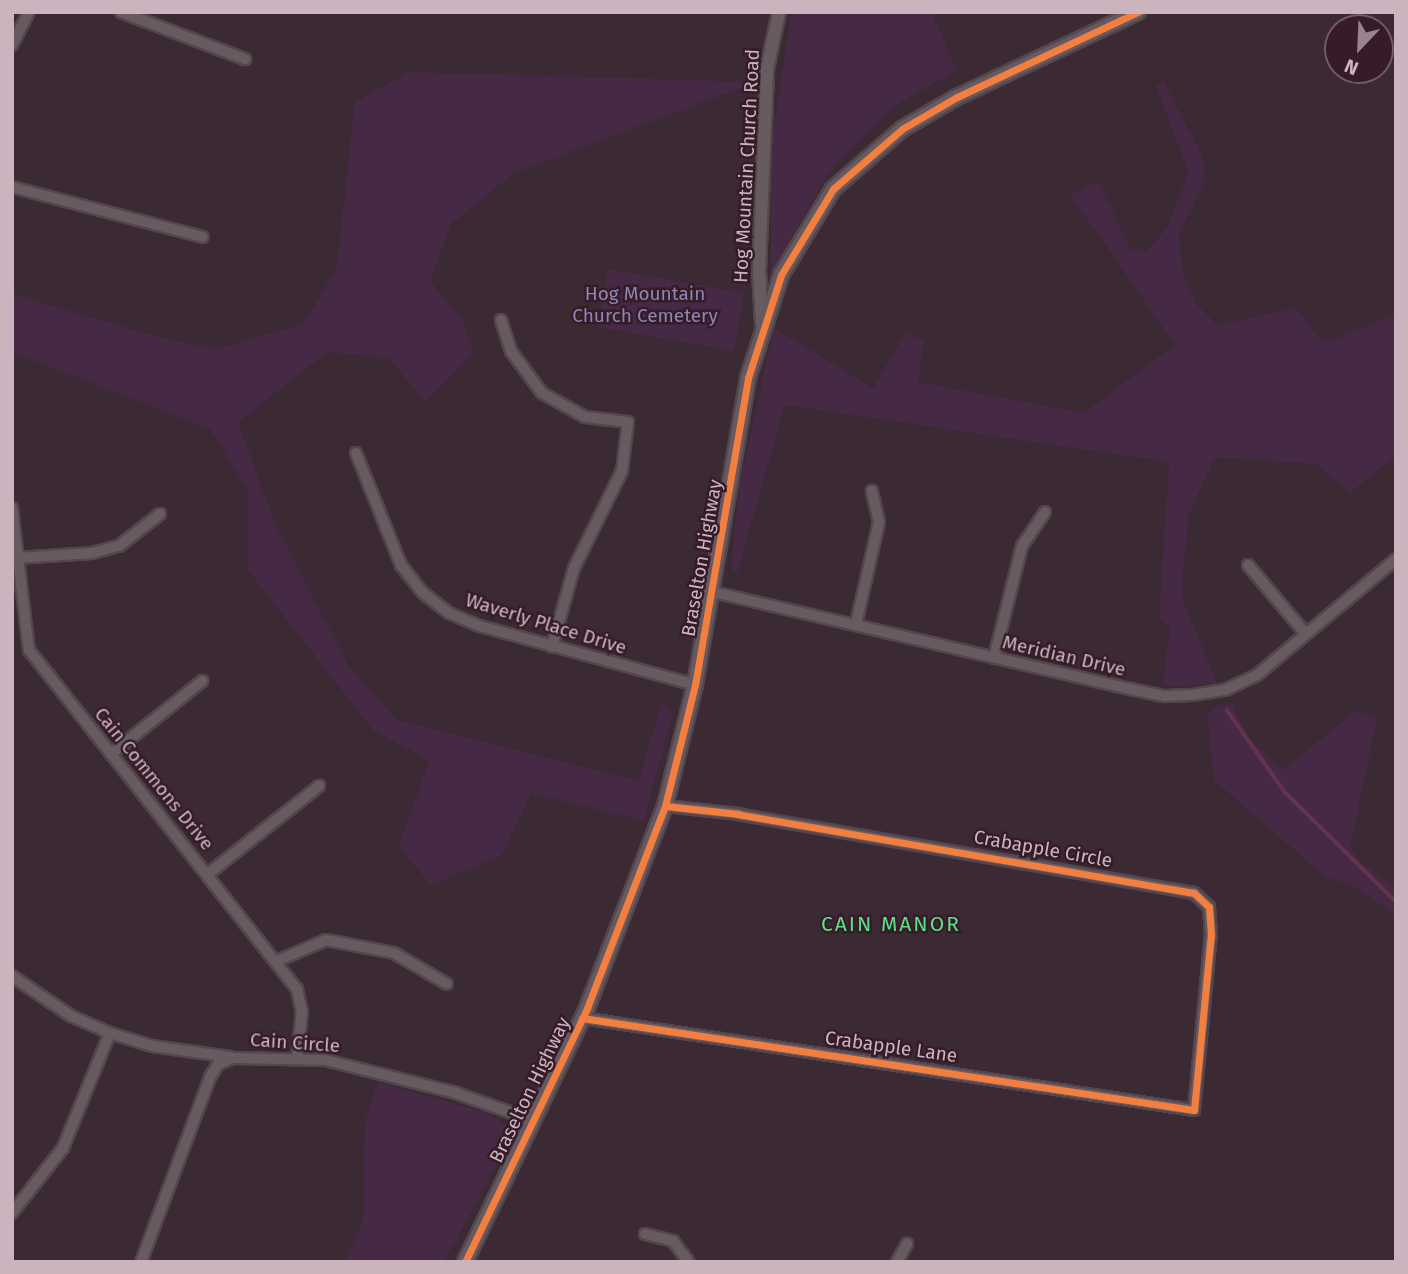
<!DOCTYPE html>
<style>
body{margin:0}
#map{position:relative;width:1408px;height:1274px;overflow:hidden;background:#3b2a33;font-family:"Fira Sans",sans-serif}
div>[style]{position:absolute}
.green>*{inset:0;background:#452945;transform-origin:0 0}
.stream>*{height:3.5px;margin:-1.75px;padding:0 1.75px;transform-origin:1.75px;border-radius:1.75px;background:#64334c}
.roads{filter:drop-shadow(2px 0 #53464d) drop-shadow(-2px 0 #53464d) drop-shadow(0 2px #53464d) drop-shadow(0 -2px #53464d)}
.minor>*{height:10px;margin:-5px;padding:0 5px;transform-origin:5px;border-radius:5px;background:#685b60}
.tertiary>*{height:12px;margin:-6px;padding:0 6px;transform-origin:6px;border-radius:6px;background:#685b60}
.secondary>*{height:14px;margin:-7px;padding:0 7px;transform-origin:7px;border-radius:7px;background:#66595f}
.cycleway>*{height:7px;margin:-3.5px;padding:0 3.5px;transform-origin:3.5px;border-radius:3.5px;background:#f27e40}
span{translate:-50% -50%;white-space:nowrap;text-align:center;line-height:1.15;-webkit-text-stroke:5px #361c29;paint-order:stroke}
.street-label{font-size:19px;color:#ccb4bf}
.park-label{font-size:19px;color:#8d87b1}
.neighbourhood-label{font-size:21px;color:#5dde89;letter-spacing:2px}
.frame{position:absolute;inset:0;border:14px solid #ccb4bf;pointer-events:none}
.north{position:absolute;left:1324px;top:14px;width:70px;height:70px;box-sizing:border-box;background:#361c29;border:2px solid #725965;border-radius:50%;rotate:203deg;font-size:19px;font-weight:700;line-height:28px;text-align:center;color:#ccb4bf}
.north::after{content:'';display:block;margin:auto;width:24px;height:32px;background:#99848e;clip-path:polygon(50% 0,100% 100%,50% 72%,0 100%)}
</style>
<div id="map">
<div class="green">
<div style="clip-path:polygon(792px 12px,931px 12px,957px 70px,894px 106px,831px 169px,771px 273px,771px 144px)"></div>
<div style="clip-path:polygon(409px 72px,757px 82px,514px 173px,451px 224px,430px 281px,463px 321px,473px 352px,426px 402px,388px 358px,328px 352px,238px 422px,274px 521px,349px 667px,397px 720px,638px 781px,662px 703px,673px 713px,644px 821px,531px 793px,502px 855px,431px 885px,399px 847px,429px 760px,373px 730px,248px 570px,248px 490px,210px 429px,12px 352px,12px 294px,162px 338px,216px 349px,304px 324px,337px 267px,355px 102px)"></div>
<div style="clip-path:polygon(1164px 82px,1202px 156px,1206px 178px,1179px 233px,1182px 271px,1197px 305px,1217px 325px,1296px 308px,1319px 338px,1330px 341px,1396px 314px,1396px 455px,1350px 493px,1317px 464px,1215px 457px,1189px 514px,1181px 595px,1217px 684px,1163px 686px,1170px 626px,1159px 620px,1169px 462px,785px 405px,737px 573px,731px 568px,739px 486px,774px 328px,873px 388px,906px 332px,924px 341px,918px 382px,1084px 413px,1175px 345px,1070px 194px,1098px 181px,1131px 249px,1146px 252px,1166px 229px,1189px 173px,1156px 86px)"></div>
<div style="left:608px;top:269px;width:138px;height:59px;rotate:10deg"></div>
<div style="clip-path:polygon(1232px 704px,1249px 739px,1283px 770px,1357px 710px,1377px 718px,1350px 847px,1359px 860px,1396px 889px,1396px 915px,1358px 889px,1323px 875px,1214px 780px,1207px 715px,1218px 705px)"></div>
<div style="clip-path:polygon(378px 1082px,487px 1113px,505px 1125px,508px 1144px,444px 1262px,344px 1262px,363px 1222px,365px 1122px)"></div>
</div>
<div class="stream">
<div style="left:1227px;top:710px;width:100px;rotate:54.7deg"></div>
<div style="left:1285px;top:792px;width:156px;rotate:44.7deg"></div>
</div>
<div class="roads">
<div class="minor">
<div style="left:121px;top:12px;width:133px;rotate:20.8deg"></div>
<div style="left:12px;top:45px;width:37px;rotate:-63deg"></div>
<div style="left:12px;top:187px;width:197px;rotate:14.7deg"></div>
<div style="left:501px;top:320px;width:33px;rotate:72deg"></div>
<div style="left:511px;top:351px;width:52px;rotate:53.6deg"></div>
<div style="left:542px;top:393px;width:49px;rotate:29.2deg"></div>
<div style="left:585px;top:417px;width:43px;rotate:6.6deg"></div>
<div style="left:628px;top:422px;width:49px;rotate:97deg"></div>
<div style="left:622px;top:471px;width:108px;rotate:116.3deg"></div>
<div style="left:574px;top:568px;width:82px;rotate:105.6deg"></div>
<div style="left:356px;top:453px;width:121px;rotate:68.1deg"></div>
<div style="left:401px;top:565px;width:34px;rotate:52deg"></div>
<div style="left:422px;top:592px;width:34px;rotate:38deg"></div>
<div style="left:449px;top:613px;width:34px;rotate:23deg"></div>
<div style="left:480px;top:626px;width:223px;rotate:15.3deg"></div>
<div style="left:12px;top:508px;width:143px;rotate:83.2deg"></div>
<div style="left:29px;top:650px;width:432px;rotate:51.7deg"></div>
<div style="left:297px;top:989px;width:24px;rotate:78deg"></div>
<div style="left:302px;top:1012px;width:46px;rotate:96.2deg"></div>
<div style="left:17px;top:558px;width:75px;rotate:-3.8deg"></div>
<div style="left:92px;top:553px;width:28px;rotate:-15deg"></div>
<div style="left:119px;top:546px;width:52px;rotate:-38deg"></div>
<div style="left:1248px;top:565px;width:89px;rotate:50deg"></div>
<div style="left:713px;top:592px;width:424px;rotate:13.1deg"></div>
<div style="left:1126px;top:688px;width:40px;rotate:12deg"></div>
<div style="left:1165px;top:696px;width:27px;rotate:-2deg"></div>
<div style="left:1192px;top:695px;width:33px;rotate:-9deg"></div>
<div style="left:1225px;top:690px;width:35px;rotate:-25deg"></div>
<div style="left:1257px;top:675px;width:181px;rotate:-39.8deg"></div>
<div style="left:856px;top:624px;width:105px;rotate:-77.3deg"></div>
<div style="left:879px;top:522px;width:32px;rotate:-103deg"></div>
<div style="left:994px;top:658px;width:115px;rotate:-76deg"></div>
<div style="left:1022px;top:546px;width:41px;rotate:-55.9deg"></div>
<div style="left:111px;top:754px;width:117px;rotate:-38.7deg"></div>
<div style="left:208px;top:874px;width:142px;rotate:-38.4deg"></div>
<div style="left:277px;top:961px;width:53px;rotate:-23.2deg"></div>
<div style="left:326px;top:940px;width:69px;rotate:10.8deg"></div>
<div style="left:394px;top:953px;width:61px;rotate:30.3deg"></div>
<div style="left:12px;top:976px;width:71px;rotate:34.1deg"></div>
<div style="left:71px;top:1016px;width:43px;rotate:23.6deg"></div>
<div style="left:110px;top:1033px;width:44px;rotate:17.2deg"></div>
<div style="left:152px;top:1046px;width:79px;rotate:8deg"></div>
<div style="left:582px;top:1018px;width:619px;rotate:8.55deg"></div>
<div style="left:1194px;top:1110px;width:176px;rotate:-84.5deg"></div>
<div style="left:1211px;top:935px;width:28px;rotate:-94deg"></div>
<div style="left:1209px;top:907px;width:21px;rotate:-137deg"></div>
<div style="left:1194px;top:893px;width:462px;rotate:-170.2deg"></div>
<div style="left:739px;top:814px;width:74px;rotate:-173.8deg"></div>
<div style="left:12px;top:1213px;width:83px;rotate:-51.9deg"></div>
<div style="left:63px;top:1148px;width:124px;rotate:-67.8deg"></div>
<div style="left:645px;top:1234px;width:29px;rotate:14deg"></div>
<div style="left:673px;top:1241px;width:26px;rotate:53deg"></div>
<div style="left:141px;top:1262px;width:197px;rotate:-69.5deg"></div>
<div style="left:210px;top:1077px;width:15px;rotate:-58deg"></div>
<div style="left:218px;top:1064px;width:16px;rotate:-22deg"></div>
<div style="left:233px;top:1058px;width:92px;rotate:1.2deg"></div>
<div style="left:325px;top:1060px;width:135px;rotate:14.1deg"></div>
<div style="left:456px;top:1093px;width:81px;rotate:19.6deg"></div>
<div style="left:897px;top:1262px;width:21px;rotate:-61deg"></div>
</div>
<div class="tertiary">
<div style="left:762px;top:323px;width:52px;rotate:-93.3deg"></div>
<div style="left:759px;top:271px;width:202px;rotate:-87.7deg"></div>
<div style="left:767px;top:69px;width:58px;rotate:-78.1deg"></div>
</div>
<div class="secondary">
<div style="left:465px;top:1262px;width:282px;rotate:-64.3deg"></div>
<div style="left:587px;top:1008px;width:217px;rotate:-68.9deg"></div>
<div style="left:665px;top:806px;width:125px;rotate:-76.1deg"></div>
<div style="left:695px;top:685px;width:312px;rotate:-80.2deg"></div>
<div style="left:748px;top:378px;width:108px;rotate:-72.2deg"></div>
<div style="left:781px;top:275px;width:100px;rotate:-58.8deg"></div>
<div style="left:833px;top:189px;width:91px;rotate:-41deg"></div>
<div style="left:902px;top:129px;width:64px;rotate:-30.2deg"></div>
<div style="left:957px;top:97px;width:200px;rotate:-25.2deg"></div>
</div>
</div>
<div class="cycleway">
<div style="left:582px;top:1018px;width:619px;rotate:8.55deg"></div>
<div style="left:1194px;top:1110px;width:176px;rotate:-84.5deg"></div>
<div style="left:1211px;top:935px;width:28px;rotate:-94deg"></div>
<div style="left:1209px;top:907px;width:21px;rotate:-137deg"></div>
<div style="left:1194px;top:893px;width:462px;rotate:-170.2deg"></div>
<div style="left:739px;top:814px;width:74px;rotate:-173.8deg"></div>
<div style="left:465px;top:1262px;width:282px;rotate:-64.3deg"></div>
<div style="left:587px;top:1008px;width:217px;rotate:-68.9deg"></div>
<div style="left:665px;top:806px;width:125px;rotate:-76.1deg"></div>
<div style="left:695px;top:685px;width:312px;rotate:-80.2deg"></div>
<div style="left:748px;top:378px;width:108px;rotate:-72.2deg"></div>
<div style="left:781px;top:275px;width:100px;rotate:-58.8deg"></div>
<div style="left:833px;top:189px;width:91px;rotate:-41deg"></div>
<div style="left:902px;top:129px;width:64px;rotate:-30.2deg"></div>
<div style="left:957px;top:97px;width:200px;rotate:-25.2deg"></div>
</div>
<div class="street-label">
<span style="left:747px;top:166px;rotate:-87deg">Hog Mountain Church Road</span>
<span style="left:702px;top:558px;rotate:-80deg">Braselton Highway</span>
<span style="left:546px;top:624px;rotate:17deg">Waverly Place Drive</span>
<span style="left:1064px;top:656px;rotate:13deg">Meridian Drive</span>
<span style="left:154px;top:779px;rotate:51deg">Cain Commons Drive</span>
<span style="left:1043px;top:849px;rotate:10deg">Crabapple Circle</span>
<span style="left:295px;top:1043px;rotate:4deg">Cain Circle</span>
<span style="left:891px;top:1047px;rotate:8deg">Crabapple Lane</span>
<span style="left:530px;top:1090px;rotate:-64deg">Braselton Highway</span>
</div>
<div class="park-label">
<span style="left:645px;top:305px">Hog Mountain<br>Church Cemetery</span>
</div>
<div class="neighbourhood-label">
<span style="left:891px;top:924px">CAIN MANOR</span>
</div>
<div class="frame"></div>
<div class="north">N</div>
</div>
